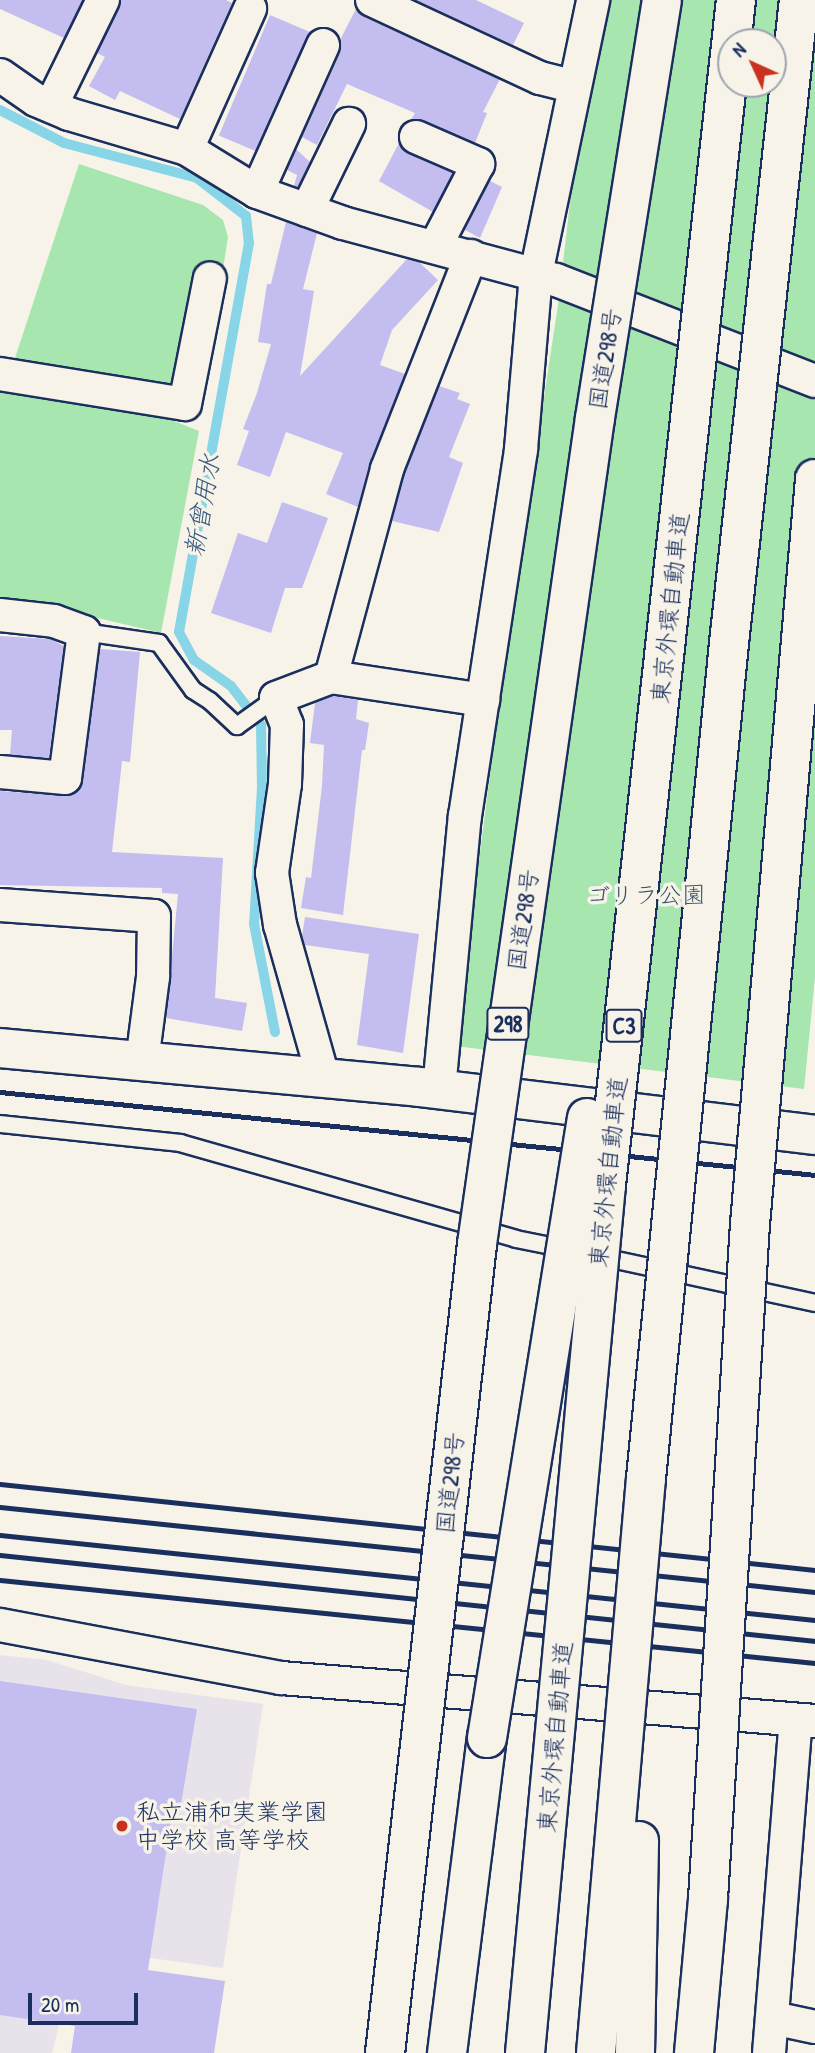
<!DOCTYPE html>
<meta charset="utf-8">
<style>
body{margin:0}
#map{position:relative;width:815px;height:2053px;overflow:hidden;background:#f7f3e8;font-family:"Patrick Hand","Klee One",sans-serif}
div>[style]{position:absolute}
.built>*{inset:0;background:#e8e3ea}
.green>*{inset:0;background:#a7e6ae}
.stream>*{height:10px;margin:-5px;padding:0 5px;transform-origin:5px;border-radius:5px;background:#88d5e7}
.building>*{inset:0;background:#c4bdef;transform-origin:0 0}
.roads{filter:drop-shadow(2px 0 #1b2f5e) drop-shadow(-2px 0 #1b2f5e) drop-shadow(0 2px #1b2f5e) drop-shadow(0 -2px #1b2f5e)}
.service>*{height:16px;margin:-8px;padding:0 8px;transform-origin:8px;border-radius:8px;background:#f7f3e8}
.minor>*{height:32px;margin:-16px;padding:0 16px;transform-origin:16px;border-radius:16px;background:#f7f3e8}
.tertiary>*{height:38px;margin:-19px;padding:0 19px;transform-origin:19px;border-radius:19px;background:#f7f3e8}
.motorway>*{height:38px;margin:-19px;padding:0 19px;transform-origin:19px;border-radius:19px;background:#f7f3e8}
.rail>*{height:5px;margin:-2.5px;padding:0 2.5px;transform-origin:2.5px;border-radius:2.5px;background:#1b2f5e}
.bridges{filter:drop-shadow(2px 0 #1b2f5e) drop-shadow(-2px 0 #1b2f5e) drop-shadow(0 2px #1b2f5e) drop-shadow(0 -2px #1b2f5e)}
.trunk-bridge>*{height:38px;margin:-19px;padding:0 19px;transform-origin:19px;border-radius:19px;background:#f7f3e8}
.motorway-bridge>*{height:38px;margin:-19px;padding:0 19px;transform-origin:19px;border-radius:19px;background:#f7f3e8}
.dots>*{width:19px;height:19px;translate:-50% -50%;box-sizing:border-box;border:4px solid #f7f3e8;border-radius:50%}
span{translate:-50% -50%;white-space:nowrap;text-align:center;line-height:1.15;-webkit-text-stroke:7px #f7f3e8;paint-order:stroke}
.shield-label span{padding:2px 5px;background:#f7f3e8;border:2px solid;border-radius:5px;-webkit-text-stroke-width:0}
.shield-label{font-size:23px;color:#1b2f5e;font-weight:700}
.street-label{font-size:24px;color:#1b2f5e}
.park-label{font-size:24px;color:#37546e}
.poi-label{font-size:24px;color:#1b2f5e}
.left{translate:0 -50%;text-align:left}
.water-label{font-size:26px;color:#365880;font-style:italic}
.north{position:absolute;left:717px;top:28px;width:70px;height:70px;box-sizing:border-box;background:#f7f3e8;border:2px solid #9fa5b1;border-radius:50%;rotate:315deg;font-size:19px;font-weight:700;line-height:28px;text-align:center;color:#1b2f5e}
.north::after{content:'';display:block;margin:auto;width:24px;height:32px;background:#c8321e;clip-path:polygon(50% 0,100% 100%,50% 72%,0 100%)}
.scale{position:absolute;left:28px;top:1993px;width:110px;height:32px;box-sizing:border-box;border:4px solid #1b2f5e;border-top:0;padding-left:9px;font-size:21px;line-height:24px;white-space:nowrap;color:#1b2f5e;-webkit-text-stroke:5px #f7f3e8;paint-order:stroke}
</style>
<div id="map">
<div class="built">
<div style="clip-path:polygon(0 1655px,47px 1660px,126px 1685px,263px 1704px,223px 1968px,78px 1948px,52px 2053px,0 2053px)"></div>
</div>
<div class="green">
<div style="clip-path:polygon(evenodd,604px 0,815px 0,815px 977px,804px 1089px,455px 1046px,508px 636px,559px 298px,583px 89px,604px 0,731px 42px,773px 42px,773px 84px,731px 84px,731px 42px)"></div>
<div style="clip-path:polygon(79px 164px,203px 205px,223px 220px,228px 237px,222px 275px,183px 378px,166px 394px,14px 361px)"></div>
<div style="clip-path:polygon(0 388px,169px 419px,199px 431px,161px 633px,60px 609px,0 602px)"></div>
</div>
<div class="stream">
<div style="left:0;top:110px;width:72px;rotate:27.3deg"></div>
<div style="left:64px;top:143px;width:138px;rotate:14.7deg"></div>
<div style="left:197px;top:178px;width:62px;rotate:37.8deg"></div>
<div style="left:246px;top:216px;width:27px;rotate:84deg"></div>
<div style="left:249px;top:243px;width:395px;rotate:100.2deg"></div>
<div style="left:179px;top:632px;width:32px;rotate:62deg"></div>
<div style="left:194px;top:660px;width:45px;rotate:35.1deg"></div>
<div style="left:231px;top:686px;width:49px;rotate:52.4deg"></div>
<div style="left:261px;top:725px;width:62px;rotate:89.1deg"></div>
<div style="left:262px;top:787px;width:137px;rotate:93.3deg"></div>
<div style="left:254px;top:924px;width:110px;rotate:79deg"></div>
</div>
<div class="building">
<div style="clip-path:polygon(0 0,83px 0,64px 38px,0 9px)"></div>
<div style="clip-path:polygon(121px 0,226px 0,232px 3px,180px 119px,120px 91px,115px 100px,89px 86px,105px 57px,97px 53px)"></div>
<div style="clip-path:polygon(416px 0,476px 0,524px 23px,513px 45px)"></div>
<div style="clip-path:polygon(356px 9px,364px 17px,500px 79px,483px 112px,487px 113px,475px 143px,423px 120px,411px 120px,415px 113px,347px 84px,317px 145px,302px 137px,340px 53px,340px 40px)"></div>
<div style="left:270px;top:15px;width:44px;height:131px;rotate:23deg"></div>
<div style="clip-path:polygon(399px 143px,409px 154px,453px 173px,433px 212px,379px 181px)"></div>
<div style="clip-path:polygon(296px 149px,310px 162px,298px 187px,294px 186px,297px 175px,287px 170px)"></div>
<div style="clip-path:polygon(490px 181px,502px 187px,480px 238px,465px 230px)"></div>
<div style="clip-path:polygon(286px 222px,317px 233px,303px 289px,314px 291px,300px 376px,407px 259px,419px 262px,438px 280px,392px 330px,380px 365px,405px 374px,370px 462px,358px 507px,326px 494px,343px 453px,286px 432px,270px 477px,237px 465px,249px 431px,243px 429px,257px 393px,271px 344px,258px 342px,267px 284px,271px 284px)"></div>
<div style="clip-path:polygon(439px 386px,460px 393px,457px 399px,470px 404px,449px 457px,463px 463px,439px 532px,392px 521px,404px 475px)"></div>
<div style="clip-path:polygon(282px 502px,328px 518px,302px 588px,285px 588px,271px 633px,211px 613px,238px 533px,267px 543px)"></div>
<div style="clip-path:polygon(0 636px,50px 639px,64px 646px,49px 758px,10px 755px,12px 730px,0 730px)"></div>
<div style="clip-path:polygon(100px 649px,140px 652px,130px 762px,122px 761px,112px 852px,223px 858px,215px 998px,247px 1003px,242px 1031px,166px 1018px,178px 894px,162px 893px,162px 888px,0 885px,0 791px,63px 796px,73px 794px,80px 788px)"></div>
<div style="clip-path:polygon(333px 696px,358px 700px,356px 719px,369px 723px,365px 750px,362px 750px,343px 915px,301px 908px,306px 877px,311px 878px,322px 786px,324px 745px,310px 743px,315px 703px)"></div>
<div style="clip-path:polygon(305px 917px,419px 934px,403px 1053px,357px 1045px,369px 954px,305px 945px,302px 936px)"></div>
<div style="clip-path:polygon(0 1681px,197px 1709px,179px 1816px,172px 1814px,148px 1970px,225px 1981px,214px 2053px,71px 2053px,75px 2026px,0 2015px)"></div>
</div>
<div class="roads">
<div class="service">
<div style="left:84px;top:632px;width:76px;rotate:8.3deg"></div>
<div style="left:159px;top:643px;width:58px;rotate:54.1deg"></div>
<div style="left:193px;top:690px;width:20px;rotate:33deg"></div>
<div style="left:210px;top:701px;width:37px;rotate:43deg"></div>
<div style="left:237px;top:726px;width:48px;rotate:-35.7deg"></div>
<div style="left:0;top:1124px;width:181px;rotate:6deg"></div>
<div style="left:180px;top:1143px;width:349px;rotate:15.9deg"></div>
<div style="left:516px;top:1239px;width:51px;rotate:11.3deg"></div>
<div style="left:598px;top:1256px;width:222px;rotate:12.2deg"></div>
</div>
<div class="minor">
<div style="left:372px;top:0;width:185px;rotate:24.9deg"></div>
<div style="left:540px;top:78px;width:34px;rotate:14deg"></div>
<div style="left:0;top:75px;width:44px;rotate:34.8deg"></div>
<div style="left:36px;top:100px;width:36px;rotate:23deg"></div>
<div style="left:69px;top:114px;width:123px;rotate:16.5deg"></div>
<div style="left:187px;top:149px;width:82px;rotate:31.6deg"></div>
<div style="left:257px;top:192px;width:91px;rotate:19.8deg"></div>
<div style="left:343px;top:223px;width:220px;rotate:15deg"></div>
<div style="left:556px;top:280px;width:278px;rotate:21.3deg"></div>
<div style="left:51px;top:106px;width:118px;rotate:-63.9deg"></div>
<div style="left:416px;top:137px;width:68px;rotate:23.5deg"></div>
<div style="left:478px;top:164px;width:93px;rotate:117.4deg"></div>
<div style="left:187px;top:149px;width:154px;rotate:-65.8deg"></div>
<div style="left:257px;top:192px;width:161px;rotate:-65.8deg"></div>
<div style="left:307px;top:210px;width:96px;rotate:-64deg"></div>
<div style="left:0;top:374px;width:187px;rotate:9.2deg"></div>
<div style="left:185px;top:404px;width:128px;rotate:-78.8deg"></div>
<div style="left:0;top:615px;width:54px;rotate:6.3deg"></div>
<div style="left:54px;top:621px;width:32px;rotate:20deg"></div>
<div style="left:84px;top:632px;width:147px;rotate:97.4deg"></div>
<div style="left:65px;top:778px;width:65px;rotate:-174.7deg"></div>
<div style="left:331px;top:677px;width:215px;rotate:-74.9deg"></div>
<div style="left:387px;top:469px;width:229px;rotate:-68.5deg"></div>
<div style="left:0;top:905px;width:154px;rotate:4.1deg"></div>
<div style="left:154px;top:916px;width:61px;rotate:90.9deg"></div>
<div style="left:153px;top:977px;width:86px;rotate:97.4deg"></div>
<div style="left:324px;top:1080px;width:161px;rotate:-105.8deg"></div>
<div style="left:280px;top:925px;width:53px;rotate:-98.7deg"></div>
<div style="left:272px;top:873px;width:90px;rotate:-81.7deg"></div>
<div style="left:285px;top:784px;width:59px;rotate:-88.1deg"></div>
<div style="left:287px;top:725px;width:29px;rotate:-112deg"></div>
<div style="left:276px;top:698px;width:59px;rotate:-20.9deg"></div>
<div style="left:331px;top:677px;width:154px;rotate:8.6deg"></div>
<div style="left:439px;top:1089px;width:274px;rotate:-84.6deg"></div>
<div style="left:465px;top:816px;width:371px;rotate:-81.3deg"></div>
<div style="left:521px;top:449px;width:176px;rotate:-85.1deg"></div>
<div style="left:536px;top:274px;width:280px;rotate:-78.2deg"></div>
<div style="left:0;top:1625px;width:286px;rotate:10.7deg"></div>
<div style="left:281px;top:1678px;width:536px;rotate:4.6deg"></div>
<div style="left:773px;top:2018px;width:43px;rotate:12.1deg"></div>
<div style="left:769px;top:2053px;width:333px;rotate:-85.4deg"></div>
</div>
<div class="tertiary">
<div style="left:0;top:1048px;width:421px;rotate:5.3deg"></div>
<div style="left:419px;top:1087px;width:399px;rotate:6.9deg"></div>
</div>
<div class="motorway">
<div style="left:447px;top:2053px;width:318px;rotate:-82.8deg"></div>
</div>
</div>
<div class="rail">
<div style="left:0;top:1092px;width:819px;rotate:5.81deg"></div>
<div style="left:0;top:1484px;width:820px;rotate:6.02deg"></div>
<div style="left:0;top:1507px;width:819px;rotate:5.95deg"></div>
<div style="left:0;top:1535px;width:819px;rotate:5.95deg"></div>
<div style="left:0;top:1555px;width:820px;rotate:6.02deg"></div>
<div style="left:0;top:1580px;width:819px;rotate:5.81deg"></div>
</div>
<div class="bridges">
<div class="trunk-bridge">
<div style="left:385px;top:2053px;width:814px;rotate:-83.51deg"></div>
<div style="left:477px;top:1244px;width:834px;rotate:-81.87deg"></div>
<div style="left:595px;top:418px;width:423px;rotate:-80.9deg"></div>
<div style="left:694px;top:2053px;width:155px;rotate:-84.8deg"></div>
<div style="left:708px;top:1899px;width:676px;rotate:-86.44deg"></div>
<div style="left:750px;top:1224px;width:748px;rotate:-85.01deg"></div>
</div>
<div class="motorway-bridge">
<div style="left:487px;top:1738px;width:628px;rotate:-80.84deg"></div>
<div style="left:525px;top:2053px;width:872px;rotate:-84.67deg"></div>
<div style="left:606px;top:1185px;width:1192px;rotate:-83.74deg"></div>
<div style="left:596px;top:2053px;width:577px;rotate:-85.03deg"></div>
<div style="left:646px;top:1478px;width:848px;rotate:-84.32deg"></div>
<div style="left:730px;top:634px;width:638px;rotate:-83.79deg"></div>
<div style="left:635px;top:2053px;width:212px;rotate:-88.9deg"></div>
</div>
</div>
<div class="dots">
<div style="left:122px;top:1826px;background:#c8321e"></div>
</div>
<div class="shield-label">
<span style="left:508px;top:1024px">298</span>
<span style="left:624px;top:1026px">C3</span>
</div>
<div class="street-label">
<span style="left:605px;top:359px;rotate:-81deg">国道298号</span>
<span style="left:670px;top:608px;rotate:-84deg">東京外環自動車道</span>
<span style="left:523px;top:920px;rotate:-82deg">国道298号</span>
<span style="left:608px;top:1172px;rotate:-84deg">東京外環自動車道</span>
<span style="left:450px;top:1483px;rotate:-84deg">国道298号</span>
<span style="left:555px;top:1737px;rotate:-85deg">東京外環自動車道</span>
</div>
<div class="park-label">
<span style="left:646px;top:895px">ゴリラ公園</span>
</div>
<div class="poi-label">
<span class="left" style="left:136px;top:1826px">私立浦和実業学園<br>中学校 高等学校</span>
</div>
<div class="water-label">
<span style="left:202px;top:505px;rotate:-80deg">新曾用水</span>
</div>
<div class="north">N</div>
<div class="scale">20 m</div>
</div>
